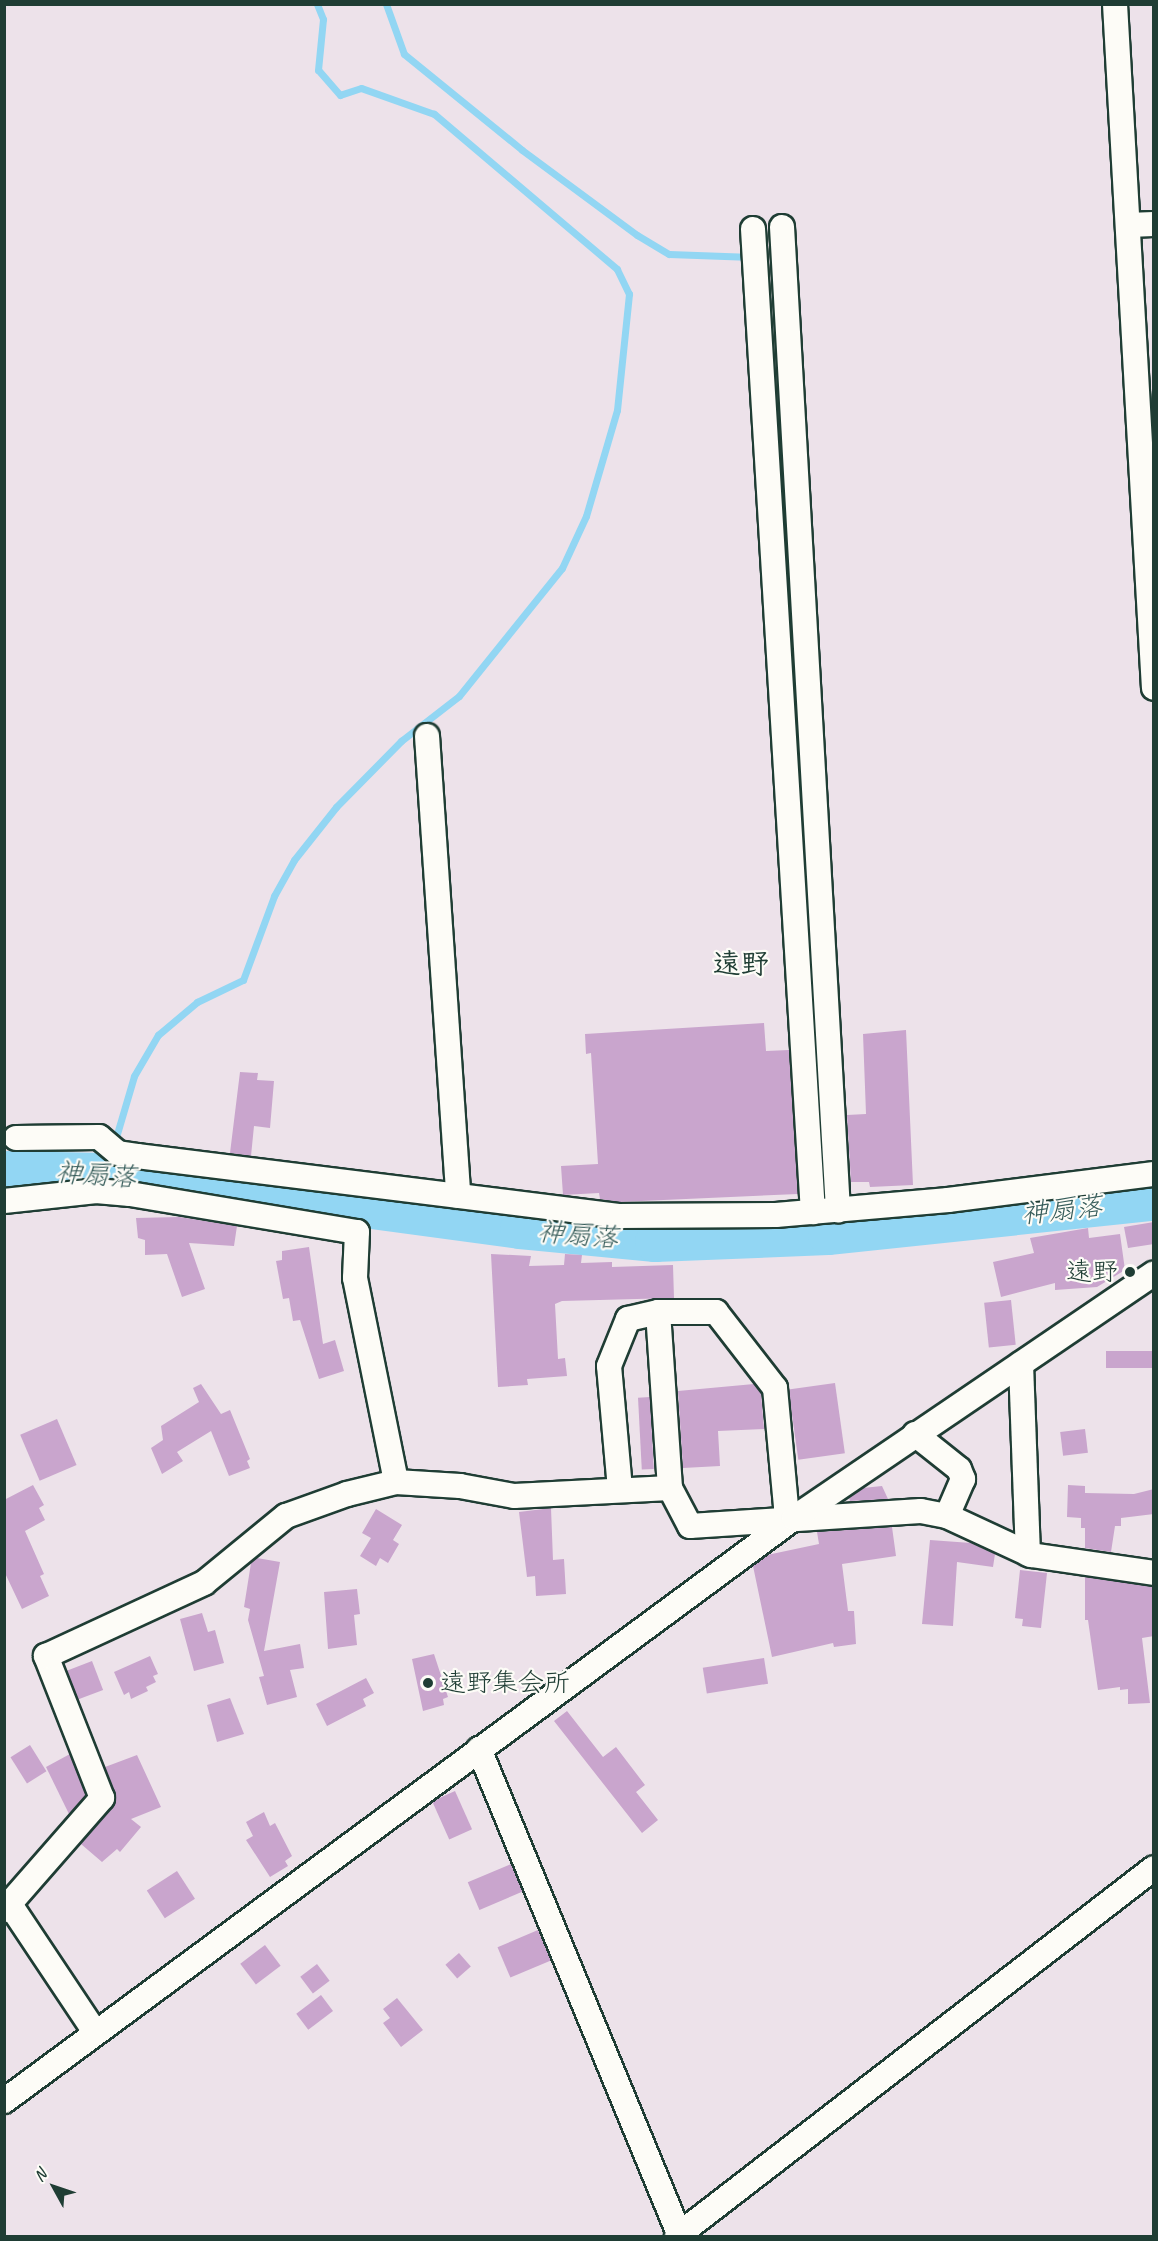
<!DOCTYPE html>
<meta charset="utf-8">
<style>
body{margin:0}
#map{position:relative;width:1158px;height:2241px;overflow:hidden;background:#ede2ea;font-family:Caveat,"Klee One",sans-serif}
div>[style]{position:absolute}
.stream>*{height:7px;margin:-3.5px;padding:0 3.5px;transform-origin:3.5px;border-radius:3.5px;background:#92d6f3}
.river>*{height:40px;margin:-20px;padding:0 20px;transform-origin:20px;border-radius:20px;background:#92d6f3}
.building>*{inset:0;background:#c9a5cd;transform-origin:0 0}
.roads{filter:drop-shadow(2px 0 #1f3d34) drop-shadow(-2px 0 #1f3d34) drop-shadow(0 2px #1f3d34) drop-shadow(0 -2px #1f3d34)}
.minor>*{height:24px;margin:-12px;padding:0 12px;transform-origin:12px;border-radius:12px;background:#fdfcf7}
.dots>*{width:16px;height:16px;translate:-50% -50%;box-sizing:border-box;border:3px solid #fdfcf7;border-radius:50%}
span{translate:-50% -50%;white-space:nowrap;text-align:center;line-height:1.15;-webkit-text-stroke:4.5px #fdfcf7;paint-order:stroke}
.poi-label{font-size:26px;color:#1f3d34}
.right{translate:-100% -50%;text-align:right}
.left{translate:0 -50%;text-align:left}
.water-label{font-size:27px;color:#365c5a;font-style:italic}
.quarter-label{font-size:28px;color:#1f3d34;font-weight:700}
.frame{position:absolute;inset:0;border:6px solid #1f3d34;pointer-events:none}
.north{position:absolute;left:24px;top:2157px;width:60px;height:60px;-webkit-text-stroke:4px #fdfcf7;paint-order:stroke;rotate:310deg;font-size:16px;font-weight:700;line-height:24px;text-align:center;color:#1f3d34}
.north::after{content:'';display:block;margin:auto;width:21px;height:27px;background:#1f3d34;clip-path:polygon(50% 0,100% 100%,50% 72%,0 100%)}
</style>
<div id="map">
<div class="stream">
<div style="left:386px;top:4px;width:53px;rotate:70.2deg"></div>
<div style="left:404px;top:54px;width:152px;rotate:39.1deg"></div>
<div style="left:522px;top:150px;width:143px;rotate:36.5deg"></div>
<div style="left:637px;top:235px;width:37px;rotate:31deg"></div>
<div style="left:669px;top:254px;width:83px;rotate:2.1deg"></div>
<div style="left:114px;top:1144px;width:71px;rotate:-73.6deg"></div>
<div style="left:134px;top:1076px;width:48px;rotate:-59.7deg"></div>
<div style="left:158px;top:1035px;width:51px;rotate:-40.2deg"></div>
<div style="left:197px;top:1002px;width:51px;rotate:-25.6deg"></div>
<div style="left:243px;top:980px;width:90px;rotate:-69.7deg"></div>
<div style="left:274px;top:896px;width:41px;rotate:-60.9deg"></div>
<div style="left:294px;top:860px;width:68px;rotate:-51.6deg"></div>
<div style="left:336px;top:807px;width:93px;rotate:-45.4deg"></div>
<div style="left:401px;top:741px;width:73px;rotate:-37.8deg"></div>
<div style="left:459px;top:696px;width:164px;rotate:-51.2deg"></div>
<div style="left:562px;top:568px;width:57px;rotate:-65.2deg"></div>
<div style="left:586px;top:516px;width:110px;rotate:-73.7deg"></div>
<div style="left:617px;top:410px;width:117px;rotate:-84.1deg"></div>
<div style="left:629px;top:294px;width:28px;rotate:-116deg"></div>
<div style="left:617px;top:269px;width:240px;rotate:-139.7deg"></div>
<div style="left:434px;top:114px;width:77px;rotate:-160.4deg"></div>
<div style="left:361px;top:88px;width:22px;rotate:162deg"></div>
<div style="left:340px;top:95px;width:33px;rotate:-131deg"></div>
<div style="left:318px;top:70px;width:51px;rotate:-84.4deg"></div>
<div style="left:323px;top:19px;width:16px;rotate:-112deg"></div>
<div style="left:106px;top:1173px;width:19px;rotate:-74deg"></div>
<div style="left:825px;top:1214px;width:21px;rotate:82deg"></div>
</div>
<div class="river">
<div style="left:4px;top:1171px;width:102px;rotate:1.1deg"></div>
<div style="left:106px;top:1173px;width:418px;rotate:7.7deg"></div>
<div style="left:520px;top:1229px;width:136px;rotate:5.5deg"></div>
<div style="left:655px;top:1242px;width:173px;rotate:-2.3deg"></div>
<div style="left:828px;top:1235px;width:328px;rotate:-6deg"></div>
</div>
<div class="building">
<div style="clip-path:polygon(764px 1023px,766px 1051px,789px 1050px,798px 1194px,619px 1202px,600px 1199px,599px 1193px,563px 1195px,561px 1166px,598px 1164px,591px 1053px,586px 1054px,585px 1034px)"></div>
<div style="clip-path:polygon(906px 1030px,913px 1185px,870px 1187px,869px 1182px,851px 1182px,847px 1115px,866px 1114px,863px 1034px)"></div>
<div style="clip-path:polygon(240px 1072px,258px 1073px,257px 1080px,274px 1081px,270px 1128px,254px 1126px,251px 1156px,230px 1153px)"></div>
<div style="clip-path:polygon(179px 1217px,237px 1226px,234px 1246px,189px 1243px,205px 1289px,182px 1297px,167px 1254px,145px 1255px,145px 1240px,138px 1238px,136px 1218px)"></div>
<div style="clip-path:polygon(1154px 1222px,1154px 1244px,1128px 1248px,1124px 1227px)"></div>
<div style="clip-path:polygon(1088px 1228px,1089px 1238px,1120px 1234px,1125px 1270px,1097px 1287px,1055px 1290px,1055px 1283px,1001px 1297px,993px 1262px,1034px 1253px,1030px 1238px)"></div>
<div style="clip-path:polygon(309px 1247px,323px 1344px,335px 1340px,344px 1371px,319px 1379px,300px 1320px,293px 1321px,289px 1298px,283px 1299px,276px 1261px,282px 1260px,282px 1251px)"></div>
<div style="clip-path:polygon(491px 1254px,531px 1256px,529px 1266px,564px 1265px,565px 1254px,582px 1255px,581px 1263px,612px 1262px,612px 1267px,673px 1265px,674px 1298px,562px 1301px,555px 1304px,558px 1359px,565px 1358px,567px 1376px,527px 1379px,528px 1385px,498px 1387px)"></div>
<div style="left:1011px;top:1300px;width:45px;height:27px;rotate:84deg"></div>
<div style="left:1154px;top:1351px;width:17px;height:48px;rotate:90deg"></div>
<div style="left:835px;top:1383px;width:71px;height:47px;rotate:82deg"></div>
<div style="clip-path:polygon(201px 1384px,221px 1414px,230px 1410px,250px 1459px,247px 1461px,250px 1468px,229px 1476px,211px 1431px,177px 1452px,183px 1461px,162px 1474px,151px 1448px,163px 1440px,161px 1426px,199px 1402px,193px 1388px)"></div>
<div style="clip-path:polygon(754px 1384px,761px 1393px,764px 1429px,718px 1431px,720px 1466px,683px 1468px,678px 1391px)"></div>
<div style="left:650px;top:1397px;width:72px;height:12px;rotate:87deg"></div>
<div style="left:57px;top:1419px;width:50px;height:40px;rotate:67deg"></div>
<div style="left:1085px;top:1429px;width:24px;height:25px;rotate:83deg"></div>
<div style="clip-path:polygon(33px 1485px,44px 1505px,39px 1508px,45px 1520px,25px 1531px,44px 1574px,40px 1576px,49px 1596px,22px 1609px,4px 1571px,4px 1500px)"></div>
<div style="clip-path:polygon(1068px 1485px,1085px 1486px,1085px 1493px,1134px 1494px,1154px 1489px,1154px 1514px,1121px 1518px,1121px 1526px,1115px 1526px,1111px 1552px,1085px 1548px,1085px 1528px,1081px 1528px,1081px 1518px,1067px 1517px)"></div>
<div style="clip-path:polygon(882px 1486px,888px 1499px,850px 1501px,849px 1498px,863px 1488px)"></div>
<div style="clip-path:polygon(551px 1508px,553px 1560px,564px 1559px,566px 1594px,536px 1596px,535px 1576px,527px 1577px,519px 1512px)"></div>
<div style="clip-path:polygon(376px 1509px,402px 1525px,393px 1540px,399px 1544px,388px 1563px,380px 1558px,376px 1566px,360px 1556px,371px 1538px,362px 1533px)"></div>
<div style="clip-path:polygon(892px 1527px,896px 1556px,842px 1564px,848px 1611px,854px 1611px,856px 1644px,834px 1647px,833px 1643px,772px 1657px,753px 1566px,767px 1555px,819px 1544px,817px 1532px)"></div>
<div style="clip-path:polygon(930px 1540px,971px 1543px,995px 1554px,993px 1567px,957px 1562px,953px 1626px,922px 1624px)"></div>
<div style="clip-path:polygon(257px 1558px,280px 1562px,264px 1651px,300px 1644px,304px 1668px,290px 1670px,297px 1697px,267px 1705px,259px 1677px,264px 1676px,248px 1620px,250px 1609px,244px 1607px,251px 1563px)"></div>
<div style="clip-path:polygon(1020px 1570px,1047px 1573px,1041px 1628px,1022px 1626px,1023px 1619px,1015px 1618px)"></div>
<div style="clip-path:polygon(1085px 1577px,1154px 1587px,1154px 1636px,1142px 1638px,1150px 1703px,1128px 1704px,1128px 1689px,1120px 1690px,1120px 1687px,1098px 1690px,1088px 1620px,1085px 1620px)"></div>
<div style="clip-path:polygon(357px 1589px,360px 1614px,354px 1615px,357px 1645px,328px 1649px,324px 1592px)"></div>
<div style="clip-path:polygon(202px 1613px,208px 1632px,215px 1630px,224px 1663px,194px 1671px,180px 1619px)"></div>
<div style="clip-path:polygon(434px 1654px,448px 1697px,443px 1699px,444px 1705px,423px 1711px,412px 1659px)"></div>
<div style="clip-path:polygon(150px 1656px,158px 1674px,153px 1676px,156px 1682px,146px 1687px,148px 1691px,131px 1699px,129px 1692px,124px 1695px,114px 1672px)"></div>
<div style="left:764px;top:1658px;width:26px;height:62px;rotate:81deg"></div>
<div style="left:92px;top:1661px;width:31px;height:27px;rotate:69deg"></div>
<div style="clip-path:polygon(366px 1678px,374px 1693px,363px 1699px,366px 1706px,327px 1726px,316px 1704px)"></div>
<div style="clip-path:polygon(230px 1698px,244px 1734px,217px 1742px,207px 1705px)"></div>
<div style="clip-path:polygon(567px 1711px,603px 1757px,616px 1747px,645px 1785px,636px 1792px,658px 1820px,642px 1833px,554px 1721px)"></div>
<div style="left:30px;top:1745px;width:31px;height:23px;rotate:58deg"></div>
<div style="clip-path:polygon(70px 1754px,86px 1795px,69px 1814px,46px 1767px)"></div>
<div style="clip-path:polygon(137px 1755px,161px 1807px,131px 1819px,141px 1827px,120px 1852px,117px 1849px,102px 1862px,81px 1844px,116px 1801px,105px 1767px)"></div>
<div style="left:455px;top:1791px;width:42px;height:25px;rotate:66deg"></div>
<div style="clip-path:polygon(264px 1812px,270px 1826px,275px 1823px,292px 1856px,285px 1861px,288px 1866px,270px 1877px,246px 1840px,253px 1836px,246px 1822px)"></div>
<div style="left:511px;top:1864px;width:30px;height:47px;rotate:67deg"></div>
<div style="left:177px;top:1871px;width:33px;height:36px;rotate:57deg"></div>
<div style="left:538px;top:1930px;width:33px;height:44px;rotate:67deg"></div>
<div style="left:265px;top:1945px;width:26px;height:31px;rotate:53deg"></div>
<div style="left:459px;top:1953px;width:18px;height:18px;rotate:49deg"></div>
<div style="left:317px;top:1964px;width:21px;height:21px;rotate:53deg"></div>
<div style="left:321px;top:1995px;width:20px;height:31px;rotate:53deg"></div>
<div style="clip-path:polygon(397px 1998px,423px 2030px,401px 2047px,383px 2023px,390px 2018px,383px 2009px)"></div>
</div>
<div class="roads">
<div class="minor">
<div style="left:1115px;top:4px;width:685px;rotate:86.74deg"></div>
<div style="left:1128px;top:225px;width:26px;rotate:-2deg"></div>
<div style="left:782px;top:227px;width:985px;rotate:86.74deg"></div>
<div style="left:753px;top:229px;width:985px;rotate:86.51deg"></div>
<div style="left:427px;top:736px;width:461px;rotate:86.1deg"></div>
<div style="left:16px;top:1138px;width:83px;rotate:-0.7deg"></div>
<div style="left:99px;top:1137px;width:25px;rotate:40deg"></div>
<div style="left:118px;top:1153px;width:19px;rotate:9deg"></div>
<div style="left:137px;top:1156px;width:485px;rotate:7.1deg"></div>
<div style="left:618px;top:1216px;width:158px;rotate:-0.4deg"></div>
<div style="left:776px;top:1215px;width:173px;rotate:-5deg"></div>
<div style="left:948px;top:1200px;width:208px;rotate:-7.2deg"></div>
<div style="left:4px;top:1201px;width:93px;rotate:-6.2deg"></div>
<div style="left:96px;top:1191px;width:34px;rotate:5deg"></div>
<div style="left:130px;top:1194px;width:230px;rotate:9.5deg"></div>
<div style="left:357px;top:1232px;width:46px;rotate:92.5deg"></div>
<div style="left:355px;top:1278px;width:208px;rotate:78.6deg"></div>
<div style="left:658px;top:1312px;width:176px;rotate:86.1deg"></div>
<div style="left:1021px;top:1364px;width:190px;rotate:87.9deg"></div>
<div style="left:915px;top:1434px;width:56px;rotate:38.5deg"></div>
<div style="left:959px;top:1469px;width:11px;rotate:68deg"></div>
<div style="left:963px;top:1479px;width:40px;rotate:113.4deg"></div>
<div style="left:620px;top:1489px;width:123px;rotate:-95.1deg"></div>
<div style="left:609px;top:1366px;width:51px;rotate:-68deg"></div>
<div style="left:628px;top:1319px;width:31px;rotate:-13deg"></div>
<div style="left:658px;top:1312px;width:58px"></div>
<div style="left:716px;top:1312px;width:96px;rotate:52.2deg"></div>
<div style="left:775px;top:1388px;width:120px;rotate:84.7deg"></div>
<div style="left:786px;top:1507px;width:14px;rotate:54deg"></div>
<div style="left:479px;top:1749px;width:527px;rotate:67.57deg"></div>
<div style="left:11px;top:1906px;width:151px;rotate:56.3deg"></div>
<div style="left:4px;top:1910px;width:149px;rotate:-48.8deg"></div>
<div style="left:102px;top:1798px;width:153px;rotate:-111.5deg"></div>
<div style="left:46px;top:1656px;width:174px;rotate:-24.8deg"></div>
<div style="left:204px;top:1583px;width:106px;rotate:-39.3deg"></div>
<div style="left:286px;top:1516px;width:65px;rotate:-19.8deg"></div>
<div style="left:347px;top:1494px;width:50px;rotate:-13.8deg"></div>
<div style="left:396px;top:1482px;width:64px;rotate:3.6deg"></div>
<div style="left:460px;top:1486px;width:55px;rotate:10.5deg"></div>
<div style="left:514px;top:1496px;width:156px;rotate:-2.9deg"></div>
<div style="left:670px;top:1488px;width:43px;rotate:62.2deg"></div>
<div style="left:690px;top:1526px;width:231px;rotate:-3.7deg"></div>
<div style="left:921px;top:1511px;width:26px;rotate:11deg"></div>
<div style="left:947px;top:1516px;width:93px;rotate:24.9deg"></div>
<div style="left:1031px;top:1555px;width:124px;rotate:8.3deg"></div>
<div style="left:4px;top:2101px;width:982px;rotate:-36.43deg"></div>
<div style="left:794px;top:1518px;width:435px;rotate:-34.2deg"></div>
<div style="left:677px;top:2236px;width:602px;rotate:-37.65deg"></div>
</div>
</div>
<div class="dots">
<div style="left:1130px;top:1272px;background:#1f3d34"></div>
<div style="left:428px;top:1683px;background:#1f3d34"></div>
</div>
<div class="poi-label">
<span class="right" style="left:1118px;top:1272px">遠野</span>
<span class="left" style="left:440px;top:1683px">遠野集会所</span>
</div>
<div class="water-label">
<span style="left:96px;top:1175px;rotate:4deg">神扇落</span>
<span style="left:1062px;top:1210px;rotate:-6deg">神扇落</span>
<span style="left:578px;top:1235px;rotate:5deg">神扇落</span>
</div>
<div class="quarter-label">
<span style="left:741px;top:964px">遠野</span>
</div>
<div class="frame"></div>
<div class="north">N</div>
</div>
